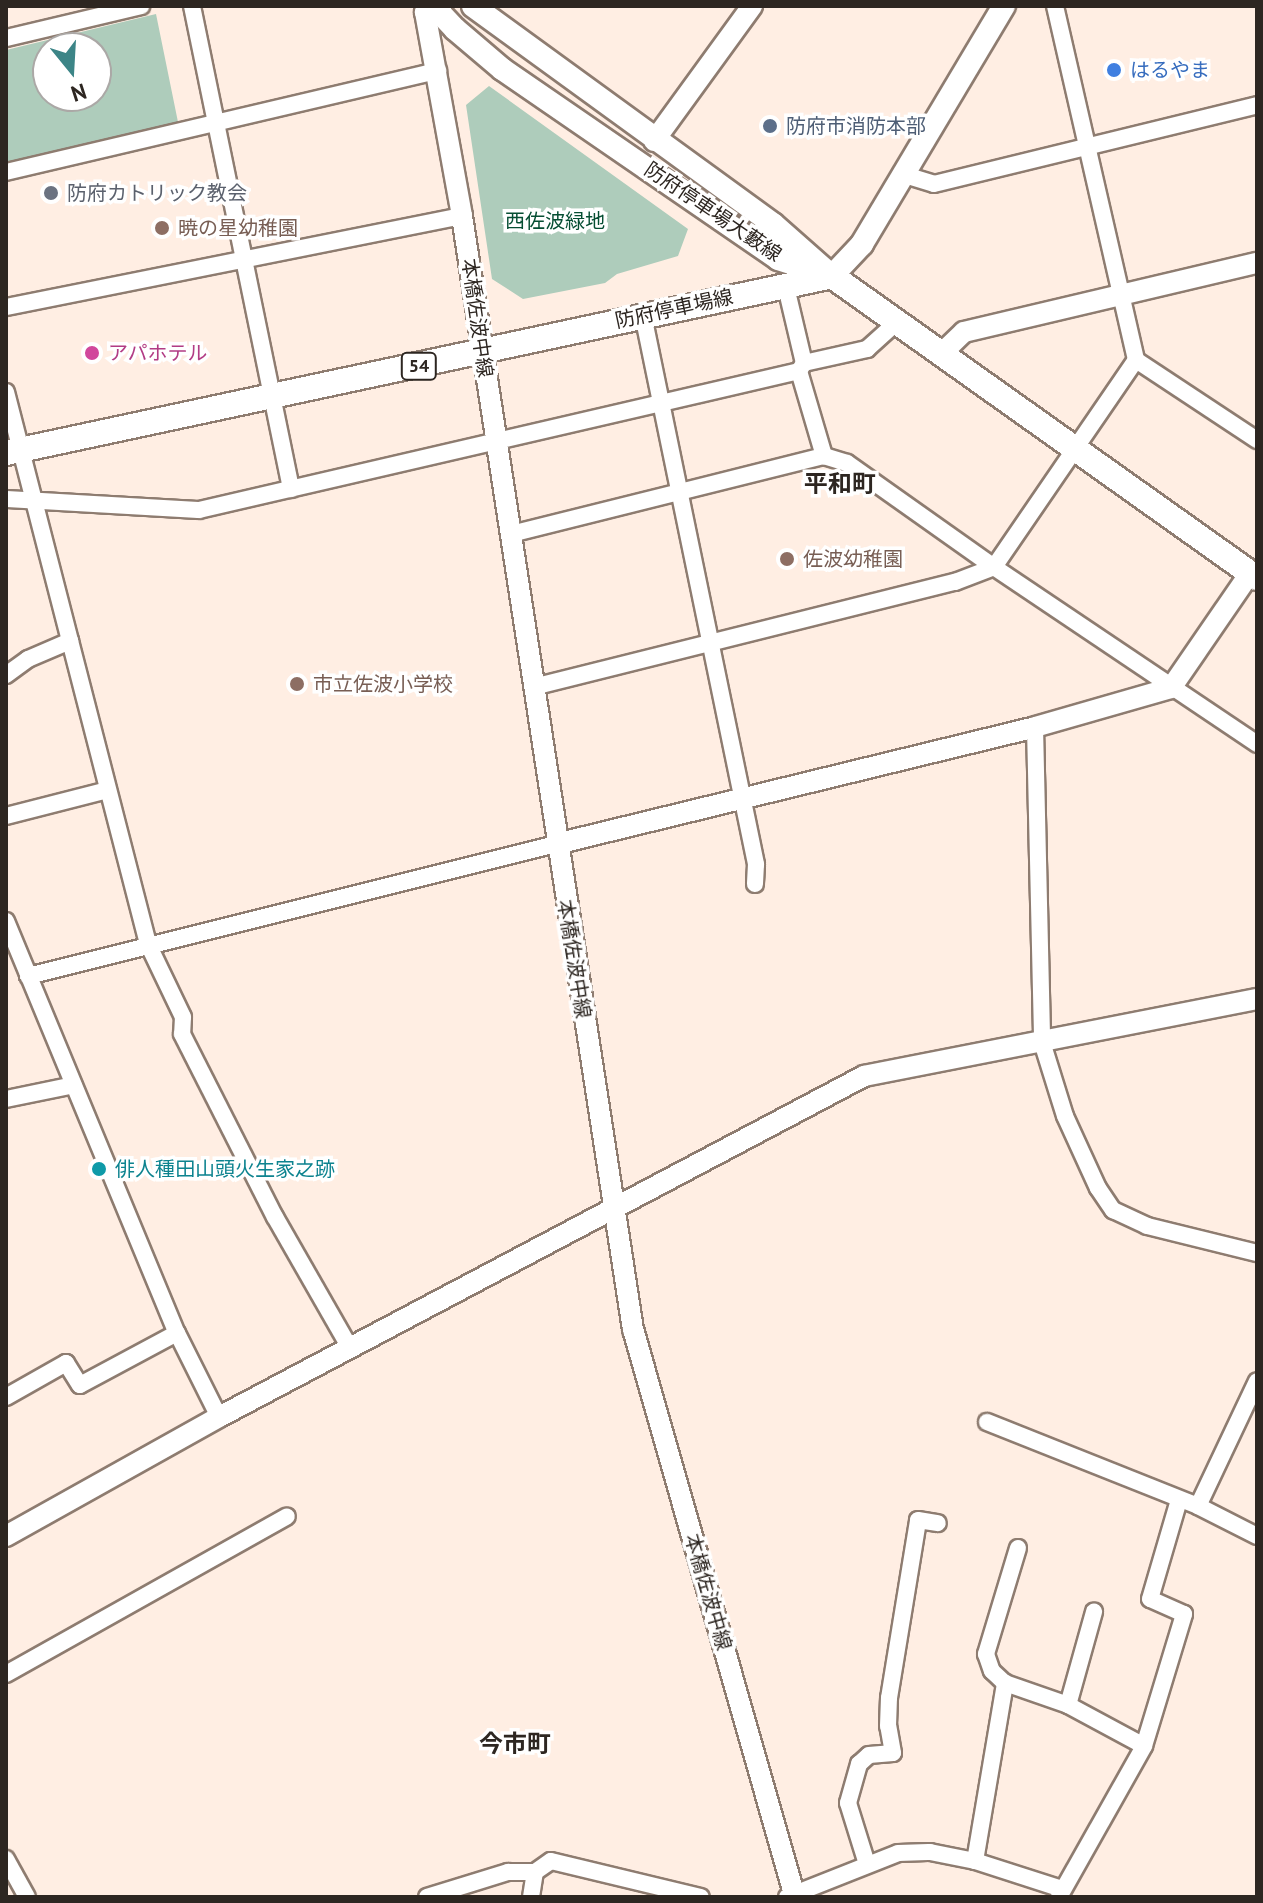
<!DOCTYPE html>
<meta charset="utf-8">
<style>
body{margin:0}
#map{position:relative;width:1263px;height:1903px;overflow:hidden;background:#ffeee3;font-family:"PT Sans","Noto Sans JP",sans-serif}
div>[style]{position:absolute}
.green>*{inset:0;background:#aeccbb}
.roads{filter:drop-shadow(2px 0 #8e7c70) drop-shadow(-2px 0 #8e7c70) drop-shadow(0 2px #8e7c70) drop-shadow(0 -2px #8e7c70)}
.minor>*{height:16px;margin:-8px;padding:0 8px;transform-origin:8px;border-radius:8px;background:#fff}
.tertiary>*{height:20px;margin:-10px;padding:0 10px;transform-origin:10px;border-radius:10px;background:#fff}
.secondary>*{height:22px;margin:-11px;padding:0 11px;transform-origin:11px;border-radius:11px;background:#fff}
.primary>*{height:24px;margin:-12px;padding:0 12px;transform-origin:12px;border-radius:12px;background:#fff}
.dots>*{width:22px;height:22px;translate:-50% -50%;box-sizing:border-box;border:4px solid #fff;border-radius:50%}
span{translate:-50% -50%;white-space:nowrap;text-align:center;line-height:1.15;-webkit-text-stroke:7px #fff;paint-order:stroke}
.shield-label span{padding:2px 6px;background:#fff;border:2px solid;border-radius:6px;-webkit-text-stroke-width:0}
.shield-label{font-size:18px;color:#2d2621;font-weight:700}
.shop-label{font-size:20px;color:#366cbe}
.left{translate:0 -50%;text-align:left}
.service-label{font-size:20px;color:#4e5e75}
.worship-label{font-size:20px;color:#5b616d}
.street-label{font-size:20px;color:#2d2621}
.park-label{font-size:20px;color:#064e33}
.education-label{font-size:20px;color:#785e54}
.hotel-label{font-size:20px;color:#b23c85}
.culture-label{font-size:20px;color:#0d838f}
.quarter-label{font-size:24px;color:#2d2621;font-weight:700}
.frame{position:absolute;inset:0;border:8px solid #2d2621;pointer-events:none}
.north{position:absolute;left:32px;top:32px;width:80px;height:80px;box-sizing:border-box;background:#fff;border:2px solid #aba8a6;border-radius:50%;rotate:162deg;font-size:22px;font-weight:700;line-height:32px;text-align:center;color:#2d2621}
.north::after{content:'';display:block;margin:auto;width:28px;height:36px;background:#3c8587;clip-path:polygon(50% 0,100% 100%,50% 72%,0 100%)}
</style>
<div id="map">
<div class="green">
<div style="clip-path:polygon(evenodd,156px 14px,179px 127px,6px 168px,6px 50px,156px 14px,48px 48px,96px 48px,96px 96px,48px 96px,48px 48px)"></div>
<div style="clip-path:polygon(489px 86px,688px 229px,678px 256px,617px 274px,605px 283px,523px 299px,492px 279px,466px 105px)"></div>
</div>
<div class="roads">
<div class="minor">
<div style="left:192px;top:6px;width:493px;rotate:78.4deg"></div>
<div style="left:1055px;top:6px;width:363px;rotate:77.1deg"></div>
<div style="left:1136px;top:360px;width:145px;rotate:33.5deg"></div>
<div style="left:6px;top:38px;width:139px;rotate:-13.3deg"></div>
<div style="left:6px;top:172px;width:444px;rotate:-13.2deg"></div>
<div style="left:905px;top:175px;width:30px;rotate:17deg"></div>
<div style="left:934px;top:184px;width:333px;rotate:-13.7deg"></div>
<div style="left:786px;top:287px;width:78px;rotate:76.7deg"></div>
<div style="left:6px;top:307px;width:465px;rotate:-11.3deg"></div>
<div style="left:643px;top:315px;width:561px;rotate:78.37deg"></div>
<div style="left:756px;top:864px;width:20px;rotate:93deg"></div>
<div style="left:799px;top:371px;width:89px;rotate:73.6deg"></div>
<div style="left:6px;top:392px;width:570px;rotate:75.57deg"></div>
<div style="left:148px;top:944px;width:81px;rotate:64.4deg"></div>
<div style="left:183px;top:1017px;width:17px;rotate:93deg"></div>
<div style="left:182px;top:1034px;width:205px;rotate:63.1deg"></div>
<div style="left:275px;top:1217px;width:151px;rotate:60.2deg"></div>
<div style="left:6px;top:499px;width:193px;rotate:3.3deg"></div>
<div style="left:199px;top:510px;width:616px;rotate:-13.04deg"></div>
<div style="left:799px;top:371px;width:9px;rotate:-58deg"></div>
<div style="left:804px;top:363px;width:65px;rotate:-12.5deg"></div>
<div style="left:867px;top:349px;width:39px;rotate:-42deg"></div>
<div style="left:511px;top:534px;width:323px;rotate:-14deg"></div>
<div style="left:824px;top:456px;width:24px;rotate:17deg"></div>
<div style="left:847px;top:463px;width:180px;rotate:35.3deg"></div>
<div style="left:994px;top:567px;width:317px;rotate:33.9deg"></div>
<div style="left:6px;top:675px;width:27px;rotate:-36deg"></div>
<div style="left:28px;top:659px;width:46px;rotate:-23.2deg"></div>
<div style="left:533px;top:687px;width:435px;rotate:-14deg"></div>
<div style="left:955px;top:582px;width:42px;rotate:-21deg"></div>
<div style="left:994px;top:567px;width:251px;rotate:-55.6deg"></div>
<div style="left:1035px;top:727px;width:315px;rotate:88.7deg"></div>
<div style="left:1042px;top:1042px;width:77px;rotate:72.7deg"></div>
<div style="left:1065px;top:1116px;width:79px;rotate:65.4deg"></div>
<div style="left:1098px;top:1188px;width:27px;rotate:56deg"></div>
<div style="left:1113px;top:1210px;width:38px;rotate:25deg"></div>
<div style="left:1147px;top:1226px;width:113px;rotate:13.8deg"></div>
<div style="left:6px;top:816px;width:105px;rotate:-14.3deg"></div>
<div style="left:6px;top:921px;width:446px;rotate:67.5deg"></div>
<div style="left:177px;top:1333px;width:94px;rotate:63.4deg"></div>
<div style="left:28px;top:976px;width:544px;rotate:-14.04deg"></div>
<div style="left:6px;top:1099px;width:69px;rotate:-11.6deg"></div>
<div style="left:6px;top:1397px;width:69px;rotate:-29.5deg"></div>
<div style="left:66px;top:1363px;width:26px;rotate:58deg"></div>
<div style="left:80px;top:1385px;width:110px;rotate:-28.2deg"></div>
<div style="left:987px;top:1422px;width:227px;rotate:21.7deg"></div>
<div style="left:1198px;top:1506px;width:66px;rotate:27deg"></div>
<div style="left:1198px;top:1506px;width:138px;rotate:-64.7deg"></div>
<div style="left:1018px;top:1548px;width:111px;rotate:106.8deg"></div>
<div style="left:986px;top:1654px;width:18px;rotate:71deg"></div>
<div style="left:992px;top:1671px;width:18px;rotate:43deg"></div>
<div style="left:1005px;top:1683px;width:67px;rotate:19.2deg"></div>
<div style="left:1068px;top:1705px;width:86px;rotate:28.3deg"></div>
<div style="left:6px;top:1674px;width:322px;rotate:-29.3deg"></div>
<div style="left:1068px;top:1705px;width:97px;rotate:-74.4deg"></div>
<div style="left:6px;top:1859px;width:43px;rotate:61.1deg"></div>
<div style="left:975px;top:1861px;width:181px;rotate:-80.4deg"></div>
<div style="left:867px;top:1864px;width:64px;rotate:-107.3deg"></div>
<div style="left:848px;top:1803px;width:41px;rotate:-74.2deg"></div>
<div style="left:859px;top:1764px;width:13px;rotate:-42deg"></div>
<div style="left:869px;top:1755px;width:24px;rotate:-5deg"></div>
<div style="left:893px;top:1753px;width:27px;rotate:-100deg"></div>
<div style="left:888px;top:1726px;width:28px;rotate:-88deg"></div>
<div style="left:889px;top:1698px;width:180px;rotate:-80.7deg"></div>
<div style="left:918px;top:1520px;width:20px;rotate:9deg"></div>
<div style="left:427px;top:1897px;width:85px;rotate:-17.2deg"></div>
<div style="left:508px;top:1872px;width:27px"></div>
<div style="left:535px;top:1872px;width:19px;rotate:-35deg"></div>
<div style="left:551px;top:1861px;width:154px;rotate:13.5deg"></div>
<div style="left:531px;top:1897px;width:25px;rotate:-81deg"></div>
<div style="left:787px;top:1897px;width:119px;rotate:-21.6deg"></div>
<div style="left:898px;top:1853px;width:32px;rotate:-2deg"></div>
<div style="left:930px;top:1852px;width:46px;rotate:11.3deg"></div>
<div style="left:975px;top:1861px;width:91px;rotate:17.8deg"></div>
<div style="left:1059px;top:1897px;width:173px;rotate:-60.6deg"></div>
<div style="left:1144px;top:1746px;width:138px;rotate:-73.1deg"></div>
<div style="left:1184px;top:1614px;width:37px;rotate:-156deg"></div>
<div style="left:1150px;top:1599px;width:103px;rotate:-73.7deg"></div>
</div>
<div class="tertiary">
<div style="left:428px;top:6px;width:7px;rotate:117deg"></div>
<div style="left:425px;top:12px;width:207px;rotate:79.7deg"></div>
<div style="left:462px;top:216px;width:1126px;rotate:81.27deg"></div>
<div style="left:633px;top:1329px;width:591px;rotate:74.08deg"></div>
<div style="left:654px;top:141px;width:167px;rotate:-54deg"></div>
<div style="left:940px;top:355px;width:33px;rotate:-44deg"></div>
<div style="left:964px;top:332px;width:301px;rotate:-13.3deg"></div>
<div style="left:556px;top:844px;width:493px;rotate:-13.7deg"></div>
<div style="left:1035px;top:727px;width:141px;rotate:-16deg"></div>
<div style="left:1171px;top:688px;width:140px;rotate:-55.5deg"></div>
<div style="left:6px;top:1536px;width:244px;rotate:-29.2deg"></div>
<div style="left:219px;top:1417px;width:730px;rotate:-27.86deg"></div>
<div style="left:864px;top:1076px;width:400px;rotate:-11.1deg"></div>
</div>
<div class="secondary">
<div style="left:440px;top:6px;width:7px;rotate:90deg"></div>
<div style="left:440px;top:13px;width:22px;rotate:47deg"></div>
<div style="left:455px;top:29px;width:62px;rotate:40.4deg"></div>
<div style="left:502px;top:69px;width:335px;rotate:34.5deg"></div>
<div style="left:778px;top:259px;width:57px;rotate:17.5deg"></div>
<div style="left:473px;top:6px;width:371px;rotate:36deg"></div>
<div style="left:773px;top:224px;width:68px;rotate:41.4deg"></div>
<div style="left:832px;top:276px;width:44px;rotate:-46.8deg"></div>
<div style="left:862px;top:244px;width:277px;rotate:-59.2deg"></div>
</div>
<div class="primary">
<div style="left:6px;top:453px;width:845px;rotate:-12.09deg"></div>
<div style="left:832px;top:276px;width:521px;rotate:35.4deg"></div>
</div>
</div>
<div class="dots">
<div style="left:1114px;top:70px;background:#3f7fe0"></div>
<div style="left:770px;top:126px;background:#5c6f8a"></div>
<div style="left:51px;top:193px;background:#6b7280"></div>
<div style="left:162px;top:228px;background:#8d6e63"></div>
<div style="left:92px;top:353px;background:#d1479c"></div>
<div style="left:787px;top:559px;background:#8d6e63"></div>
<div style="left:297px;top:684px;background:#8d6e63"></div>
<div style="left:99px;top:1169px;background:#0f9aa8"></div>
</div>
<div class="shield-label">
<span style="left:419px;top:366px">54</span>
</div>
<div class="shop-label">
<span class="left" style="left:1130px;top:70px">はるやま</span>
</div>
<div class="service-label">
<span class="left" style="left:786px;top:126px">防府市消防本部</span>
</div>
<div class="worship-label">
<span class="left" style="left:67px;top:193px">防府カトリック教会</span>
</div>
<div class="street-label">
<span style="left:713px;top:212px;rotate:34deg">防府停車場大藪線</span>
<span style="left:674px;top:309px;rotate:-12deg">防府停車場線</span>
<span style="left:477px;top:318px;rotate:82deg">本橋佐波中線</span>
<span style="left:574px;top:959px;rotate:81deg">本橋佐波中線</span>
<span style="left:708px;top:1592px;rotate:74deg">本橋佐波中線</span>
</div>
<div class="park-label">
<span style="left:555px;top:221px">西佐波緑地</span>
</div>
<div class="education-label">
<span class="left" style="left:178px;top:228px">暁の星幼稚園</span>
<span class="left" style="left:803px;top:559px">佐波幼稚園</span>
<span class="left" style="left:313px;top:684px">市立佐波小学校</span>
</div>
<div class="hotel-label">
<span class="left" style="left:108px;top:353px">アパホテル</span>
</div>
<div class="culture-label">
<span class="left" style="left:115px;top:1169px">俳人種田山頭火生家之跡</span>
</div>
<div class="quarter-label">
<span style="left:840px;top:484px">平和町</span>
<span style="left:515px;top:1744px">今市町</span>
</div>
<div class="frame"></div>
<div class="north">N</div>
</div>
